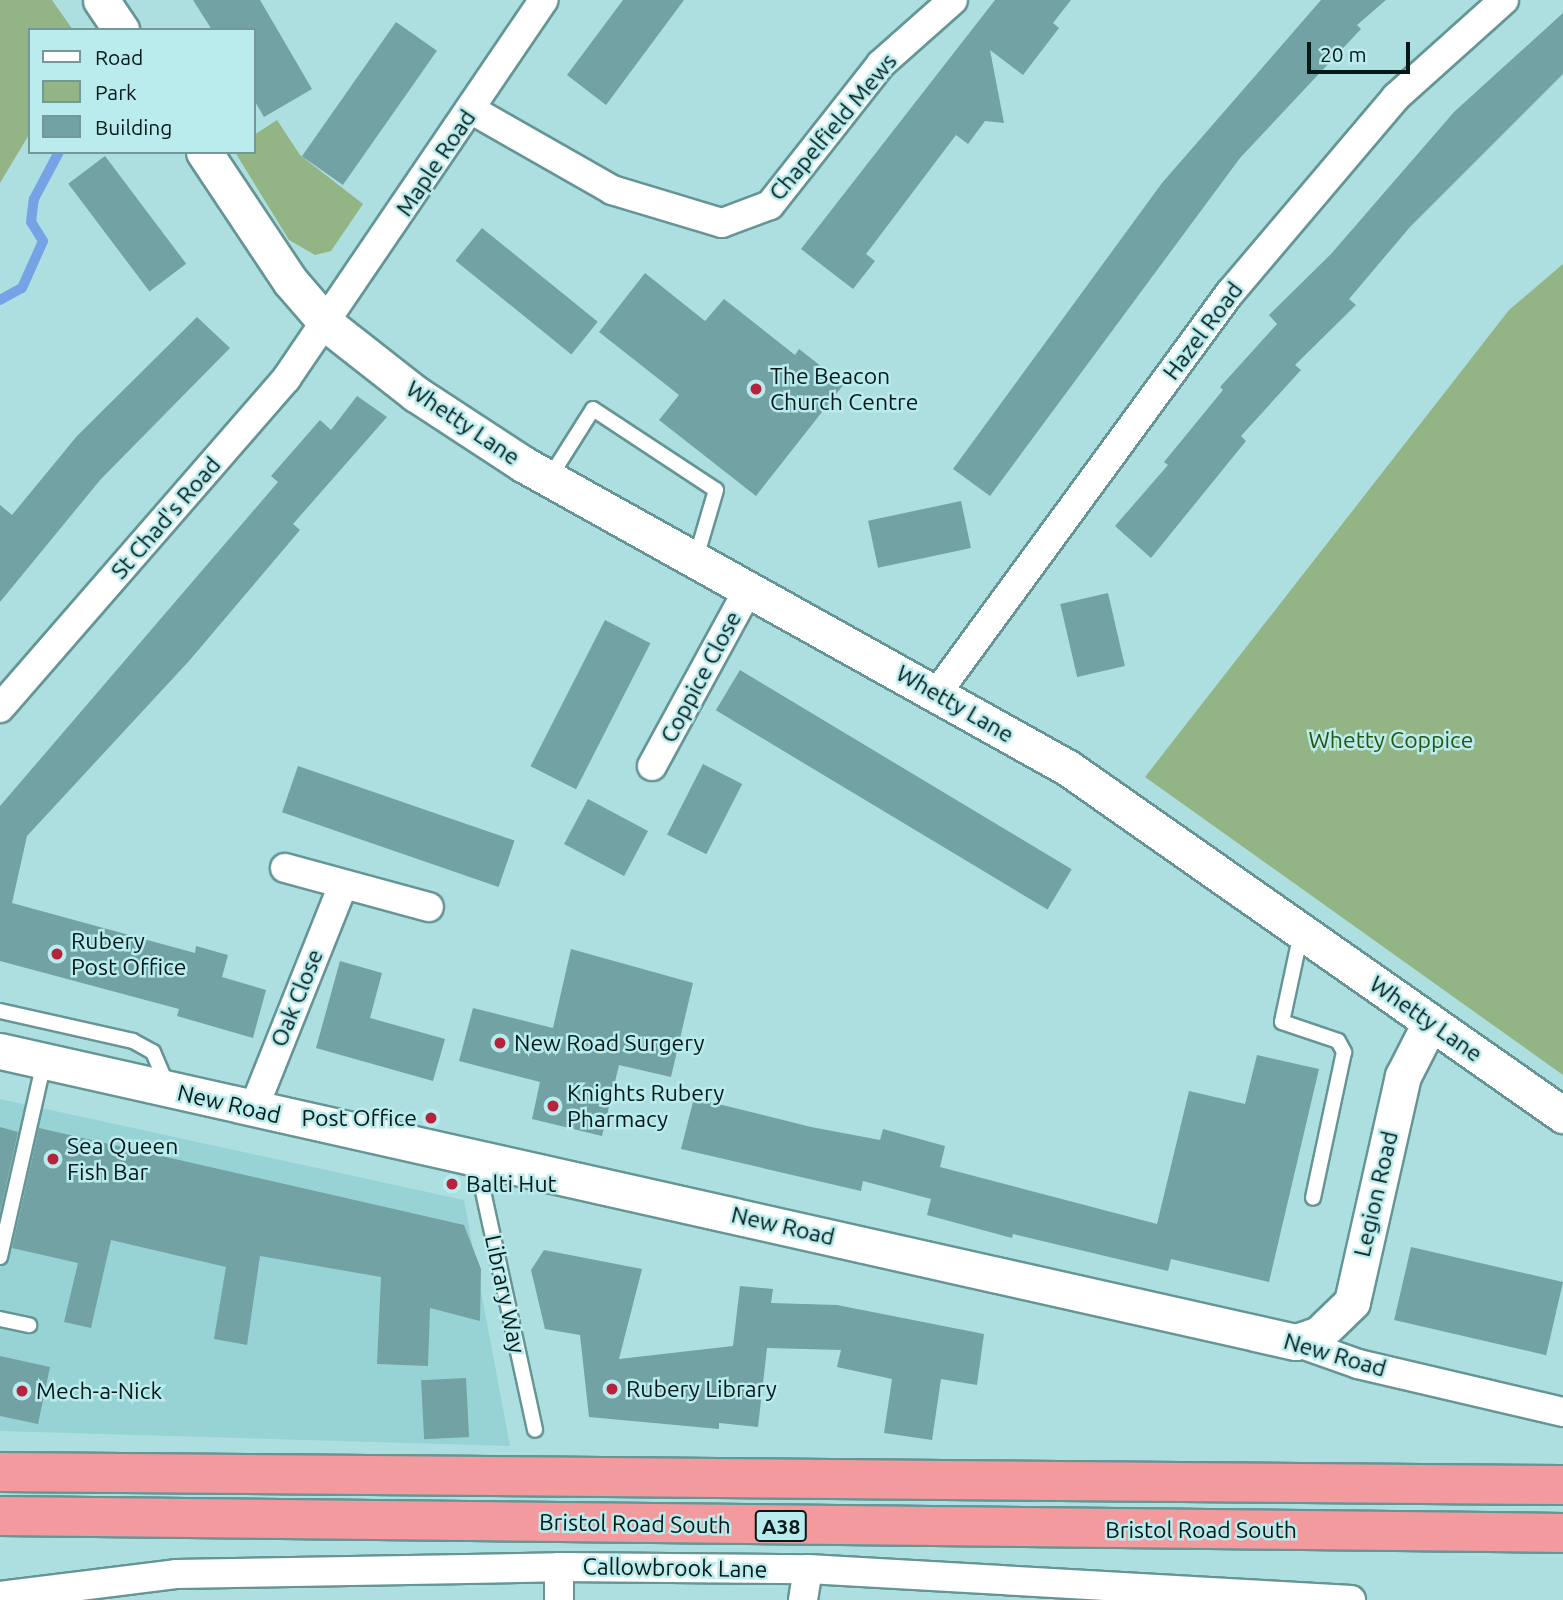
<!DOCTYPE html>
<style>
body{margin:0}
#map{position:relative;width:1563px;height:1600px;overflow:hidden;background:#addfe0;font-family:Ubuntu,sans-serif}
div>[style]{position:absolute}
.built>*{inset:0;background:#97d3d4}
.green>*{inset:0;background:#93b586}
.stream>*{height:10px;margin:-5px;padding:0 5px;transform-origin:5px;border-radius:5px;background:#75a3e5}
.building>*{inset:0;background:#72a2a3;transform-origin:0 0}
.roads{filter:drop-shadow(2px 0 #659595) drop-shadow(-2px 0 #659595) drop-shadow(0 2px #659595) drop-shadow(0 -2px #659595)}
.service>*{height:14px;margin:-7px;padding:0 7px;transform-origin:7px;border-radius:7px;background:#fff}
.minor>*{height:28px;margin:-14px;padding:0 14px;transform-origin:14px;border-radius:14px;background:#fff}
.tertiary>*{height:35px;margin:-17.5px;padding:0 17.5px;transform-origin:17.5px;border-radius:17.5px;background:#fff}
.trunk>*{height:38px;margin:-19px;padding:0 19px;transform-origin:19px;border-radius:19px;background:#f29a9e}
.dots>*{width:19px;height:19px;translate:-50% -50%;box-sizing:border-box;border:4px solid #baeced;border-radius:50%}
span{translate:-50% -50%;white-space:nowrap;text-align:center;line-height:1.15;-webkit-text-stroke:5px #baeced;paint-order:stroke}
.shield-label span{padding:2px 5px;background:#baeced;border:2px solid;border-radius:5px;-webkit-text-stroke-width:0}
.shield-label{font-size:21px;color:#051919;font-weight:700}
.street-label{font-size:23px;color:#051919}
.poi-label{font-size:23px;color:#051919}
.left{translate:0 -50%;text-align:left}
.right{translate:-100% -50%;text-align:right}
.park-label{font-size:23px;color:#27560f}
.legend{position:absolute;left:28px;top:28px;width:228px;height:126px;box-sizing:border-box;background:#baeced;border:2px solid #729898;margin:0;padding:9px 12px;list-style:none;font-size:21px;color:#051919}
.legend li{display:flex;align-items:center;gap:14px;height:35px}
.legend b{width:35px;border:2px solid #729898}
.scale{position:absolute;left:1307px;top:42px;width:103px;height:32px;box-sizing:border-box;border:4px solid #051919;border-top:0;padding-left:9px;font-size:21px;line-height:24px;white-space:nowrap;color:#051919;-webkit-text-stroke:5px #baeced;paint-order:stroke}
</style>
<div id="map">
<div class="built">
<div style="clip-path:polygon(0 1099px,464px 1200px,510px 1446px,0 1431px)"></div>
</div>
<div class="green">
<div style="clip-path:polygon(0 0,52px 0,73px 30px,30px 30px,30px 133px,0 183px)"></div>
<div style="clip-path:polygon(277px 120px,300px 155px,363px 204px,331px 251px,315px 255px,289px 240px,235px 152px,254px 152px,254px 135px)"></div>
<div style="clip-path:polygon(1563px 264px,1563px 1075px,1145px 777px,1509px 310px)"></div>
</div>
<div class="stream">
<div style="left:0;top:300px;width:25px;rotate:-29deg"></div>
<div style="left:22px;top:288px;width:51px;rotate:-65.9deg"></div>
<div style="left:43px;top:241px;width:22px;rotate:-122deg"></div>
<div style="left:31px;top:222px;width:23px;rotate:-83deg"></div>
<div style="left:34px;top:199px;width:53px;rotate:-62deg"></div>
</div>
<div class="building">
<div style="clip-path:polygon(193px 0,260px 0,312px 89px,264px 117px,254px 100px,254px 30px,212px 30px)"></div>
<div style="clip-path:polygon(623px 0,684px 0,606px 105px,567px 75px)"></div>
<div style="clip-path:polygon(995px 0,1071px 0,1053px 23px,1059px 28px,1023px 75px,990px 50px,1004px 123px,985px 121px,968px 144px,956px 135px,866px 254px,875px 261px,853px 289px,801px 249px)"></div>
<div style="clip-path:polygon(1321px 0,1386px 0,1357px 25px,1361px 29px,1240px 158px,990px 496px,953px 469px,1162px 183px)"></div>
<div style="clip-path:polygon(1563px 13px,1563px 74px,1410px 227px,1349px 299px,1356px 305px,1295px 365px,1301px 370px,1241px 436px,1246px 441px,1151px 558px,1115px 526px,1168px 465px,1164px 462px,1223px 390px,1220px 387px,1277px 324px,1269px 315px,1331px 254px,1454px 112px)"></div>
<div style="left:396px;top:22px;width:50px;height:164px;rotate:35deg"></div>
<div style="left:105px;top:156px;width:135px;height:46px;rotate:53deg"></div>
<div style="left:482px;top:228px;width:149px;height:42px;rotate:39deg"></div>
<div style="clip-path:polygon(645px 273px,705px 321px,724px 299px,795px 355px,799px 349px,844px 384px,756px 496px,659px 420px,679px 395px,599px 332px)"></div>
<div style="clip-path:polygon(197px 317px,230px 348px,101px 479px,0 602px,0 505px,12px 515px,77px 436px)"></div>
<div style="clip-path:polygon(357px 396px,387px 417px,293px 524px,300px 530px,189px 661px,27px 836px,12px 903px,195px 953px,196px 946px,228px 955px,222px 977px,266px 990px,253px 1038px,177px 1016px,179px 1009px,0 961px,0 806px,278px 482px,271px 476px,320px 420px,331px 430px)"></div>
<div style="left:961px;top:501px;width:48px;height:95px;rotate:78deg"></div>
<div style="left:1108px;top:593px;width:75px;height:49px;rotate:77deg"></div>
<div style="left:605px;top:620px;width:51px;height:164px;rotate:27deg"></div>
<div style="left:740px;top:670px;width:387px;height:47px;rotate:31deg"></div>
<div style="left:703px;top:764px;width:44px;height:79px;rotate:27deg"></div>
<div style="left:298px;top:766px;width:229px;height:49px;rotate:19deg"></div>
<div style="left:588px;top:799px;width:68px;height:51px;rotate:28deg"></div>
<div style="clip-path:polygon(571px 949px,693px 983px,671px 1077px,619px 1065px,602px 1136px,532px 1119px,540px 1082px,459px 1061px,473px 1008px,553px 1028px)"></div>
<div style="clip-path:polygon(340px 961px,382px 973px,370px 1018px,445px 1039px,433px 1081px,316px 1048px)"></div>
<div style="clip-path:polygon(1257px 1055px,1319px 1069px,1269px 1282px,1171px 1259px,1168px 1271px,1013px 1234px,1012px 1238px,927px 1215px,931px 1199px,863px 1181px,861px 1191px,681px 1149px,694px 1098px,811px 1127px,880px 1140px,883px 1129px,945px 1146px,940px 1167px,1157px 1224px,1189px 1091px,1245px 1104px)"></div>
<div style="clip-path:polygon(0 1127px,18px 1132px,0 1213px)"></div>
<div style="clip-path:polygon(39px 1128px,464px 1225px,481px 1269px,480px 1321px,430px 1308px,428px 1366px,377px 1364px,381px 1277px,260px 1256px,247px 1345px,214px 1339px,226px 1267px,111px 1240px,91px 1328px,64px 1322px,78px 1263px,12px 1248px)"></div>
<div style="left:1411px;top:1247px;width:156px;height:75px;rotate:13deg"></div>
<div style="clip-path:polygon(544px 1250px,642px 1269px,619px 1359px,733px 1346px,740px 1286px,773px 1289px,771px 1303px,837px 1305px,984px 1334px,977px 1385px,941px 1379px,932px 1440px,884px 1433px,892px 1379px,837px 1367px,841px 1350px,767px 1348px,758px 1427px,719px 1423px,719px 1429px,589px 1417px,580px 1335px,545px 1329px,531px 1270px)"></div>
<div style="clip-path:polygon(0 1356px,50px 1367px,38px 1424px,0 1416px)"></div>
<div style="left:466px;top:1378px;width:59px;height:45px;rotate:87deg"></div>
</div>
<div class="roads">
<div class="service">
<div style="left:550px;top:477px;width:80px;rotate:-57.7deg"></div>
<div style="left:593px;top:409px;width:147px;rotate:33.4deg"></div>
<div style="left:716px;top:490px;width:71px;rotate:106.4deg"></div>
<div style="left:1301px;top:933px;width:91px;rotate:102.1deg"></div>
<div style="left:1282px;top:1022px;width:59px;rotate:18.7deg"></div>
<div style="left:1338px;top:1041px;width:13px;rotate:61deg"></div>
<div style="left:1344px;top:1052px;width:149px;rotate:102deg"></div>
<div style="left:0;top:1011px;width:136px;rotate:12.7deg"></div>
<div style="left:133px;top:1041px;width:23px;rotate:29deg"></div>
<div style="left:153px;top:1052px;width:38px;rotate:67deg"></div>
<div style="left:476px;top:1159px;width:277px;rotate:77.7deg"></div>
<div style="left:0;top:1257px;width:201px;rotate:-77.3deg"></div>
<div style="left:0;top:1319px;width:30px;rotate:12deg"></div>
</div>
<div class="minor">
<div style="left:472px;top:110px;width:161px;rotate:29.7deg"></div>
<div style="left:612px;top:190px;width:115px;rotate:16.7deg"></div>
<div style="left:722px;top:223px;width:51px;rotate:-20.6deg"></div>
<div style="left:770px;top:205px;width:179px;rotate:-51.8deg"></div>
<div style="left:881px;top:64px;width:96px;rotate:-41.6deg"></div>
<div style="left:937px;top:693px;width:496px;rotate:-53.8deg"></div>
<div style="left:1230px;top:293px;width:257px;rotate:-49.7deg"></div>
<div style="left:1396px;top:97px;width:145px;rotate:-41.9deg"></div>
<div style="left:0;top:708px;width:436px;rotate:-49deg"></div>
<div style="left:286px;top:379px;width:458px;rotate:-55.8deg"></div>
<div style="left:652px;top:766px;width:203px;rotate:-61.4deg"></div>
<div style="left:285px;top:868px;width:149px;rotate:15.2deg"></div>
<div style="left:253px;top:1110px;width:240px;rotate:-68.2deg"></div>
<div style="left:1296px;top:1342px;width:66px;rotate:19.5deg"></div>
<div style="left:1358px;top:1364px;width:211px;rotate:13.2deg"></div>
<div style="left:0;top:1596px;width:177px;rotate:-7.1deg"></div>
<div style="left:176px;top:1574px;width:383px;rotate:-1deg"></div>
<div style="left:559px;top:1567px;width:249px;rotate:0.5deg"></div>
<div style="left:808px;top:1569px;width:544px;rotate:3.27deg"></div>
<div style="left:559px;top:1600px;width:33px;rotate:-90deg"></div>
<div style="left:803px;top:1600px;width:31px;rotate:-81deg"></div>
</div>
<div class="tertiary">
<div style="left:101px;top:0;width:36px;rotate:56deg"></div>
<div style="left:204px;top:152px;width:155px;rotate:56.3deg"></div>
<div style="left:290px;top:281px;width:58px;rotate:49.2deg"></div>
<div style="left:328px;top:325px;width:112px;rotate:38.1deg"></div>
<div style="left:416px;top:394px;width:128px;rotate:33.2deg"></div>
<div style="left:523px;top:464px;width:624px;rotate:29.15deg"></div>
<div style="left:1068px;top:768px;width:605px;rotate:35.03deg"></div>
<div style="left:0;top:1051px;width:1328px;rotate:12.66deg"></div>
<div style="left:1296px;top:1342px;width:24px;rotate:-19deg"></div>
<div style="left:1319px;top:1334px;width:46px;rotate:-44.1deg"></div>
<div style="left:1352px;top:1302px;width:232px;rotate:-77.3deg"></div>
<div style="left:1403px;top:1076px;width:59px;rotate:-63deg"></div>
</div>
<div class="trunk">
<div style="left:0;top:1472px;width:1563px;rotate:0.48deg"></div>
<div style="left:0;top:1516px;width:1563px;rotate:0.62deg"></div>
</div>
</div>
<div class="dots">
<div style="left:756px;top:389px;background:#b5233d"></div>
<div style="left:57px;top:954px;background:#b5233d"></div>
<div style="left:500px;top:1043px;background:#b5233d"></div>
<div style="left:553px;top:1106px;background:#b5233d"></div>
<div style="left:431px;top:1118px;background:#b5233d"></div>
<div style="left:53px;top:1159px;background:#b5233d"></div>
<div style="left:452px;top:1184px;background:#b5233d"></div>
<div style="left:612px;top:1389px;background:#b5233d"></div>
<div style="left:22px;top:1391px;background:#b5233d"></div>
</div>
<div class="shield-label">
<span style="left:781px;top:1526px">A38</span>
</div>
<div class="street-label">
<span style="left:833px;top:127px;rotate:-50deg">Chapelfield Mews</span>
<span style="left:436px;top:163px;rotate:-56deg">Maple Road</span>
<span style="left:1203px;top:331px;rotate:-53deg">Hazel Road</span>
<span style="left:463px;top:423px;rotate:34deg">Whetty Lane</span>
<span style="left:166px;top:518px;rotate:-49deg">St Chad's Road</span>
<span style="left:701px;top:677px;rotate:-62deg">Coppice Close</span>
<span style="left:955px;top:704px;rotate:30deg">Whetty Lane</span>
<span style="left:297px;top:998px;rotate:-68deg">Oak Close</span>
<span style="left:1426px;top:1019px;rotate:35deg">Whetty Lane</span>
<span style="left:229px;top:1104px;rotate:13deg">New Road</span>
<span style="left:1376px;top:1194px;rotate:-77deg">Legion Road</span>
<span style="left:783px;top:1226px;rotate:13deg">New Road</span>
<span style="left:505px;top:1294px;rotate:78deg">Library Way</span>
<span style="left:1335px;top:1355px;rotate:16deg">New Road</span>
<span style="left:635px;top:1524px;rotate:1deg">Bristol Road South</span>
<span style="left:1201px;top:1530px">Bristol Road South</span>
<span style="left:675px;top:1568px;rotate:1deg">Callowbrook Lane</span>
</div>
<div class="poi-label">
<span class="left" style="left:770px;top:389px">The Beacon<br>Church Centre</span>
<span class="left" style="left:71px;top:954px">Rubery<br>Post Office</span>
<span class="left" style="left:514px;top:1043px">New Road Surgery</span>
<span class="left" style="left:567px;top:1106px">Knights Rubery<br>Pharmacy</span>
<span class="right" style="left:417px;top:1118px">Post Office</span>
<span class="left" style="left:67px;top:1159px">Sea Queen<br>Fish Bar</span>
<span class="left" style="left:466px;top:1184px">Balti Hut</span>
<span class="left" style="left:626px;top:1389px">Rubery Library</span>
<span class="left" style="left:36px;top:1391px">Mech-a-Nick</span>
</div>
<div class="park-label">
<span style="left:1391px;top:740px">Whetty Coppice</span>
</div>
<ul class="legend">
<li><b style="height:9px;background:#fff"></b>Road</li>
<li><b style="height:19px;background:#93b586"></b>Park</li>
<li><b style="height:19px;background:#72a2a3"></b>Building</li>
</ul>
<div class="scale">20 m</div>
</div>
